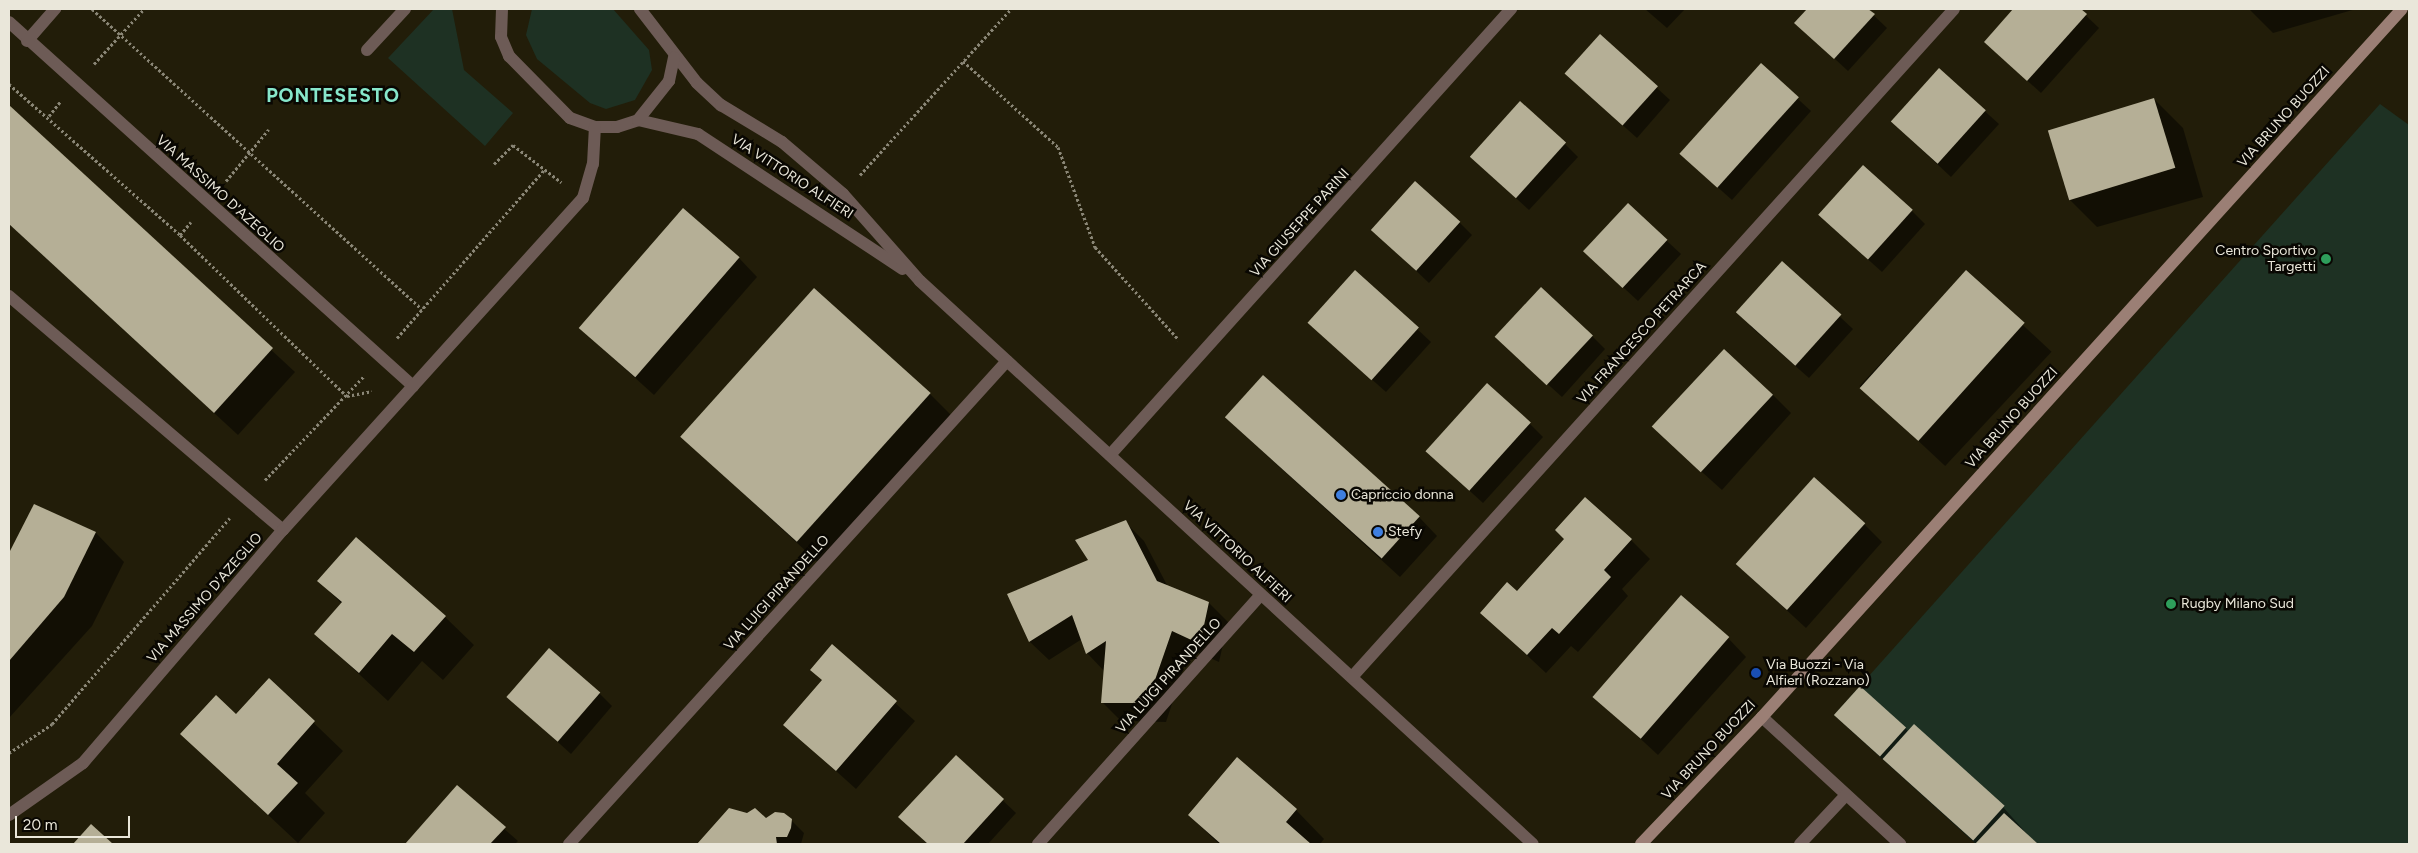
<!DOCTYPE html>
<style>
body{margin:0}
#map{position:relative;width:2418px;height:853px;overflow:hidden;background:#221d09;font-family:Figtree,sans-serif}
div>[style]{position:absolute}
.green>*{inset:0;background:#1e3123}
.shadow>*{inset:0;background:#0007;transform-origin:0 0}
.building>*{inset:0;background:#b5af96;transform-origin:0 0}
.path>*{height:3px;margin-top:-1.5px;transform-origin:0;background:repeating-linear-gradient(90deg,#8a8676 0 2.5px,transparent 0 5px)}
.lane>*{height:12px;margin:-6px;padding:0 6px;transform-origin:6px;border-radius:6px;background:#6d5b56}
.street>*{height:12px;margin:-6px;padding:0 6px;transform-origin:6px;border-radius:6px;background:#6d5b56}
.secondary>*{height:12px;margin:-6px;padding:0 6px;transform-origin:6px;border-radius:6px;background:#9b7f75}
.dots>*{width:14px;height:14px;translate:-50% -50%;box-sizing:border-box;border:2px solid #090702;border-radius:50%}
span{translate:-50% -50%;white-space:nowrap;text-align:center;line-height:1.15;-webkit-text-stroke:5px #090702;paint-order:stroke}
.street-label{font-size:14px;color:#eae7da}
.poi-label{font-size:14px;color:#eae7da}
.right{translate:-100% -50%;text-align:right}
.left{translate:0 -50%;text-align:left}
.district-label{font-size:19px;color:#87e7cb;font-weight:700;letter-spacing:1px}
.frame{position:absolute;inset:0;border:10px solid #eae7da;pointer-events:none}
.scale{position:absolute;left:15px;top:816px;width:115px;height:22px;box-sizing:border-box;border:2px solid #eae7da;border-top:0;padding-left:6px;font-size:15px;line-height:18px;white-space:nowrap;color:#eae7da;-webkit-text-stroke:4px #090702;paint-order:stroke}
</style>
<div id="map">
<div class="green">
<div style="clip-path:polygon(434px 9px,452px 9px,464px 70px,513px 113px,485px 146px,388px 58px)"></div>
<div style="clip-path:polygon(532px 9px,613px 9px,649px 50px,652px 70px,635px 100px,606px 109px,590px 103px,537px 59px,526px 35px)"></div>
<div style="clip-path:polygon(2380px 104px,2409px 125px,2409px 844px,1976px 844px,1834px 715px)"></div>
</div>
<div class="shadow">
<div style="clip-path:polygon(1157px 9px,1190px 9px,1159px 10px)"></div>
<div style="clip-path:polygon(1645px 9px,1685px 9px,1667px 28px)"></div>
<div style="clip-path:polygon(1808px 9px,1867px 9px,1887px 28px,1848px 71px,1796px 23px)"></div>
<div style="clip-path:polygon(2015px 9px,2079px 9px,2099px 28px,2041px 93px,1985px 42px)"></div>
<div style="clip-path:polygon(2249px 9px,2356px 9px,2273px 33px)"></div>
<div style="clip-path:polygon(1600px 36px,1670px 100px,1637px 138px,1580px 87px)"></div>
<div style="clip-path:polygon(1761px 65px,1811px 111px,1732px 200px,1695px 167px)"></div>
<div style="clip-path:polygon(1939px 70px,1999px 124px,1951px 177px,1906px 135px)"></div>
<div style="clip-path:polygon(2154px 99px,2183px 128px,2203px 197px,2097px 227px,2069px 199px)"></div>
<div style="clip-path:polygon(9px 107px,295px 372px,238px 435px,9px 224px)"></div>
<div style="clip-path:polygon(1565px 144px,1578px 157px,1529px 210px,1484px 169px)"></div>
<div style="clip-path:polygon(1628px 205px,1681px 254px,1638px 301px,1599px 265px)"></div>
<div style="clip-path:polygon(1912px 211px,1925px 224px,1882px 272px,1833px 228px)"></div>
<div style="clip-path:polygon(1459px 222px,1472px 235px,1429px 283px,1373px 230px)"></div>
<div style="clip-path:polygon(739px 258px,757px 277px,654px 395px,580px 328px)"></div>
<div style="clip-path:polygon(1782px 263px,1853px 329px,1809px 378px,1750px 326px)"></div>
<div style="clip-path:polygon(1356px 272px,1431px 342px,1386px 392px,1323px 336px)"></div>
<div style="left:1966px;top:272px;width:117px;height:156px;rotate:43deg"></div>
<div style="clip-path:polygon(1592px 336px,1605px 349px,1562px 397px,1511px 351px)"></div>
<div style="clip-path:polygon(930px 394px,953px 417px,821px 565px,682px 437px)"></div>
<div style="clip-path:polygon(1772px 394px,1791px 413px,1722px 490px,1673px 446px)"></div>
<div style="clip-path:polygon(1226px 418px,1419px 517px,1437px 536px,1400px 577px)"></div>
<div style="clip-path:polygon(1530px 424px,1543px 437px,1483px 503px,1440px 464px)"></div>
<div style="clip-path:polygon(34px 506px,96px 533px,124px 562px,92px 626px,9px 718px,9px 556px)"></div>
<div style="clip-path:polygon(1125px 522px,1144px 541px,1168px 587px,1209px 603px,1228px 622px,1219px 662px,1190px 649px,1166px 722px,1121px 721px,1102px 702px,1105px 672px,1087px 653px,1082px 639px,1049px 660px,1030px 642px,1009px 595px,1090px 560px)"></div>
<div style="clip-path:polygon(1864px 524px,1882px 542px,1806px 628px,1757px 583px)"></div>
<div style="clip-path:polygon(1631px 540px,1650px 559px,1622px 589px,1628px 596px,1578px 652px,1571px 646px,1546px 673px,1482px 613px)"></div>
<div style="clip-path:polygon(319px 581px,445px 617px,474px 645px,443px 680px,422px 661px,388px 701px,316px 634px,342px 604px)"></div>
<div style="clip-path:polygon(1728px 638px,1746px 657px,1658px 755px,1593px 695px)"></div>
<div style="clip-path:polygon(832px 646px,915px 721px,856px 789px,785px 725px,823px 681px)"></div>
<div style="clip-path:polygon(269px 680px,343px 751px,305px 793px,325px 813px,298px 843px,182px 734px,236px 716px)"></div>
<div style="clip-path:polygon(599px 693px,612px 706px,571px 754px,508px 697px)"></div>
<div style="clip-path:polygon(1914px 726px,2003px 807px,2036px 844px,1976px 844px,1848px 728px,1905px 728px,1909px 732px)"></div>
<div style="clip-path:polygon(956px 756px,1016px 813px,988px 844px,928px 844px,913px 830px)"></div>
<div style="clip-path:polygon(457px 787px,518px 841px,515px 844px,407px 844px)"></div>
<div style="clip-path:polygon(730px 809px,766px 820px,791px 820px,804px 833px,801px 844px,699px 844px)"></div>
<div style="clip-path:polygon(1296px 810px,1324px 839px,1320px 844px,1219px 844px,1189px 815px)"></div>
</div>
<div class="building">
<div style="clip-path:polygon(1807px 9px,1868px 9px,1875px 14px,1834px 59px,1794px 23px)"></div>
<div style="clip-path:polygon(2013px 9px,2081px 9px,2087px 14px,2027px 81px,1984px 42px)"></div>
<div style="left:1600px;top:34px;width:78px;height:53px;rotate:42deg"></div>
<div style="left:1761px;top:63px;width:51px;height:122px;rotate:42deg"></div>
<div style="left:1939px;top:68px;width:63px;height:72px;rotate:42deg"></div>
<div style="left:2154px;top:98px;width:73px;height:111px;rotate:73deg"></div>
<div style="left:1520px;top:101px;width:62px;height:75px;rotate:42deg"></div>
<div style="clip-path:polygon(9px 105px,273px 348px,214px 413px,9px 224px)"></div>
<div style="left:1863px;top:165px;width:67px;height:67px;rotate:42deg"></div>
<div style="left:1415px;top:181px;width:61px;height:66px;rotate:42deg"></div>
<div style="left:1628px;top:203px;width:54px;height:66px;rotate:43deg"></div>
<div style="left:683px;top:208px;width:75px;height:159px;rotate:41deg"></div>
<div style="left:1782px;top:261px;width:80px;height:69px;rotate:42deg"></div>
<div style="left:1355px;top:270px;width:86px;height:71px;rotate:42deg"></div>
<div style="left:1966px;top:270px;width:79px;height:159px;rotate:42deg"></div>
<div style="left:1541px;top:287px;width:71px;height:68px;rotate:43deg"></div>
<div style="left:814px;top:288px;width:157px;height:200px;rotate:42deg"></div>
<div style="left:1724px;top:349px;width:67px;height:106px;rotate:43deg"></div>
<div style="left:1263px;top:375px;width:211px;height:57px;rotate:42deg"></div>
<div style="left:1487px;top:383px;width:59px;height:92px;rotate:42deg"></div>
<div style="left:1814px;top:477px;width:69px;height:117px;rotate:42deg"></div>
<div style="clip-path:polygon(1585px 497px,1632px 539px,1604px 570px,1611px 577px,1559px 634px,1552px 628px,1527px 655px,1480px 613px,1507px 582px,1517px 591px,1564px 539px,1555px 530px)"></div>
<div style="clip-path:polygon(34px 504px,96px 532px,64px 597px,9px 661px,9px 553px)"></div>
<div style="clip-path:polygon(1126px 520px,1157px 581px,1209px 602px,1200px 644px,1172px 631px,1147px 703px,1101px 703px,1106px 641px,1086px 654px,1072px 615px,1029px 642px,1007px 594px,1088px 560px,1075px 540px)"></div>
<div style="clip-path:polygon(356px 537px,446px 616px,414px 652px,392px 634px,359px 673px,314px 634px,342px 602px,317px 581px)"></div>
<div style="left:1681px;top:595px;width:64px;height:135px;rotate:41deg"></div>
<div style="clip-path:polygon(832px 644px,897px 701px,836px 771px,783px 725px,822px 680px,810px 670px)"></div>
<div style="left:549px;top:648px;width:68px;height:65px;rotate:41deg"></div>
<div style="clip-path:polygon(269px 678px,315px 721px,277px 764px,298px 783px,268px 815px,180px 734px,216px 695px,236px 714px)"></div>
<div style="left:1860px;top:686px;width:62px;height:39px;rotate:42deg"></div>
<div style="left:1914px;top:724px;width:122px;height:47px;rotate:42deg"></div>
<div style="clip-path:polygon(956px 755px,1004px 799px,963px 844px,928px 844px,898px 817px)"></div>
<div style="clip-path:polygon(1237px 757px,1297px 809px,1286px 822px,1311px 844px,1221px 844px,1188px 815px)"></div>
<div style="clip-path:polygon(457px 785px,506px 827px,490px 844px,405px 844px)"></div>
<div style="clip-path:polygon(729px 808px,747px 813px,755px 808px,766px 818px,775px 812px,784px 813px,792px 819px,791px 828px,787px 837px,776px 837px,777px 844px,697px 844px)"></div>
<div style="clip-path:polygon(2004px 813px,2038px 844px,1975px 844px)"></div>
<div style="clip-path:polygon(91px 824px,113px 844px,73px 844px)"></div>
</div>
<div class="path">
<div style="left:92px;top:9px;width:446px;rotate:42.3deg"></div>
<div style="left:963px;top:61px;width:128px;rotate:42.2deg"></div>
<div style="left:1058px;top:147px;width:107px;rotate:69.7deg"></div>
<div style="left:1095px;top:247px;width:125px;rotate:47.9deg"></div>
<div style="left:94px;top:64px;width:74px;rotate:-47.7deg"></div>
<div style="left:9px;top:84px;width:228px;rotate:41.4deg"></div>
<div style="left:180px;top:235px;width:232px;rotate:44deg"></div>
<div style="left:347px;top:396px;width:25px;rotate:-11deg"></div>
<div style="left:49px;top:116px;width:18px;rotate:-52deg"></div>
<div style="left:494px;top:164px;width:27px;rotate:-45deg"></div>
<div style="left:513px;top:145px;width:61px;rotate:37.6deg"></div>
<div style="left:860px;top:175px;width:224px;rotate:-47.7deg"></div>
<div style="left:226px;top:181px;width:67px;rotate:-50.4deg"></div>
<div style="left:180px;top:235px;width:17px;rotate:-50deg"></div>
<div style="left:397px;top:338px;width:223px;rotate:-48.8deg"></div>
<div style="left:265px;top:480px;width:144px;rotate:-46.4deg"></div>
<div style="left:9px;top:753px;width:52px;rotate:-34deg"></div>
<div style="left:52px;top:724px;width:272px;rotate:-49.2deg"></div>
</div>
<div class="lane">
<div style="left:9px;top:296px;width:360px;rotate:40.5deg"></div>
<div style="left:1762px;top:717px;width:188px;rotate:42.6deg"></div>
<div style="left:1800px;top:844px;width:67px;rotate:-46.8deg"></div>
</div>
<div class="street">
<div style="left:502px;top:9px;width:28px;rotate:92deg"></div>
<div style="left:501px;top:37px;width:21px;rotate:67deg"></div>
<div style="left:509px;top:56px;width:87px;rotate:45.5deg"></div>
<div style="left:570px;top:118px;width:27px;rotate:20deg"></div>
<div style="left:595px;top:127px;width:22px"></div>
<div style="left:617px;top:127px;width:22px;rotate:-18deg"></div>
<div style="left:638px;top:120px;width:62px;rotate:13.1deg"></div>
<div style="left:698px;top:134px;width:245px;rotate:33.4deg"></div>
<div style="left:640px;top:9px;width:93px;rotate:52.4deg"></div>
<div style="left:697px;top:83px;width:33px;rotate:43deg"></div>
<div style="left:721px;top:105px;width:71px;rotate:31.2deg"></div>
<div style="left:782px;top:142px;width:80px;rotate:40.4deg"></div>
<div style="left:843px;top:194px;width:116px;rotate:48.5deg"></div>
<div style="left:920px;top:281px;width:832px;rotate:42.57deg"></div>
<div style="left:9px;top:22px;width:544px;rotate:42.02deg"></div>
<div style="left:27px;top:41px;width:43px;rotate:-48.8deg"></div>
<div style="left:367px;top:50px;width:56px;rotate:-47.2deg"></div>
<div style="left:638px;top:120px;width:50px;rotate:-51.5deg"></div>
<div style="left:669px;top:81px;width:24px;rotate:-78deg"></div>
<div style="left:1110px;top:455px;width:600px;rotate:-48.04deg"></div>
<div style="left:1352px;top:677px;width:899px;rotate:-47.97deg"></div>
<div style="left:9px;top:815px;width:90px;rotate:-35.1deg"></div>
<div style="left:83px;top:763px;width:307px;rotate:-49.4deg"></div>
<div style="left:283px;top:530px;width:447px;rotate:-47.9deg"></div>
<div style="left:583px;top:198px;width:35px;rotate:-74deg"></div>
<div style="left:593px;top:164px;width:37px;rotate:-87deg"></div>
<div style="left:569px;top:844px;width:652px;rotate:-47.8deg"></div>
<div style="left:1038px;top:844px;width:334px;rotate:-48.2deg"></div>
</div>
<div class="secondary">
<div style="left:1641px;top:844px;width:175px;rotate:-46.4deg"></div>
<div style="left:1762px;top:717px;width:954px;rotate:-47.89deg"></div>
</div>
<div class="dots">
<div style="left:2326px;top:259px;background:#2e9e5b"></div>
<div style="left:1341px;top:495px;background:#3f7fe0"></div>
<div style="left:1378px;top:532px;background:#3f7fe0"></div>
<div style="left:2171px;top:604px;background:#2e9e5b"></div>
<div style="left:1756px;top:673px;background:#1a4fb4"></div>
</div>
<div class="street-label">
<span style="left:2284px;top:117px;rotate:-48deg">VIA BRUNO BUOZZI</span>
<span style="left:792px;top:177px;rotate:33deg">VIA VITTORIO ALFIERI</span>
<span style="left:220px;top:194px;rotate:42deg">VIA MASSIMO D'AZEGLIO</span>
<span style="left:1300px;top:223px;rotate:-48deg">VIA GIUSEPPE PARINI</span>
<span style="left:1642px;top:333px;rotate:-48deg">VIA FRANCESCO PETRARCA</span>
<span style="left:2012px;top:418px;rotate:-48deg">VIA BRUNO BUOZZI</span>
<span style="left:1237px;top:552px;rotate:43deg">VIA VITTORIO ALFIERI</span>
<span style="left:777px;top:593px;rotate:-48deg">VIA LUIGI PIRANDELLO</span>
<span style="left:205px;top:598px;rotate:-49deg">VIA MASSIMO D'AZEGLIO</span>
<span style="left:1169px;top:676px;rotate:-48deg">VIA LUIGI PIRANDELLO</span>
<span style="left:1709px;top:750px;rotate:-47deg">VIA BRUNO BUOZZI</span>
</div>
<div class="poi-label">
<span class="right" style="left:2316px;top:259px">Centro Sportivo<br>Targetti</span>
<span class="left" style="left:1351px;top:495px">Capriccio donna</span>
<span class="left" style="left:1388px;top:532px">Stefy</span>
<span class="left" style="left:2181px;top:604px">Rugby Milano Sud</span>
<span class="left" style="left:1766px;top:673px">Via Buozzi - Via<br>Alfieri (Rozzano)</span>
</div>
<div class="district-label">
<span style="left:333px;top:96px">PONTESESTO</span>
</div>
<div class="frame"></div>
<div class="scale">20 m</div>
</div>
